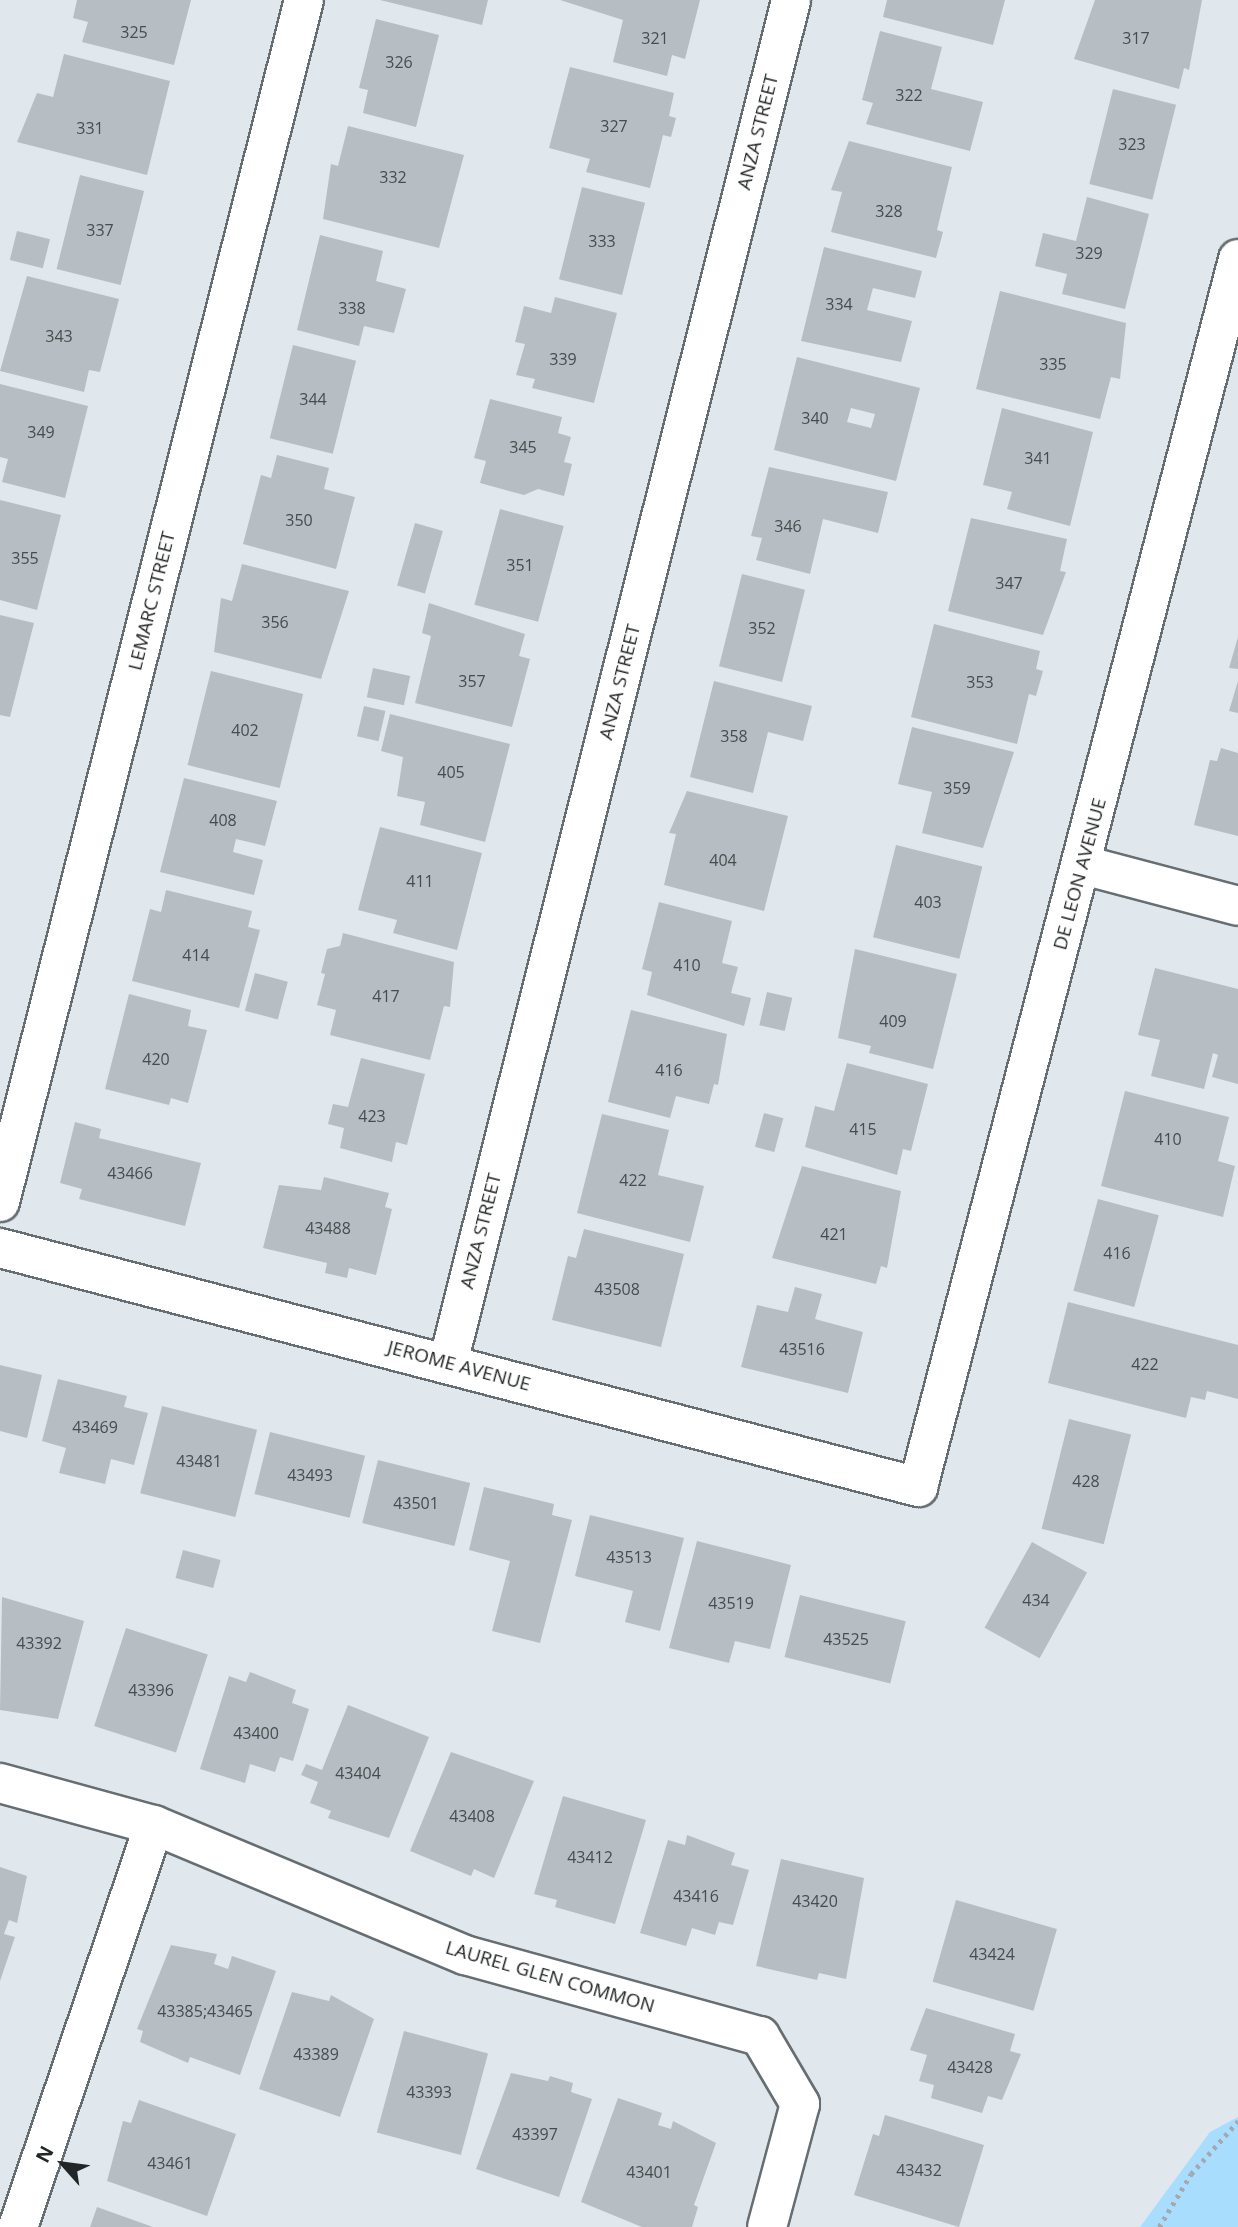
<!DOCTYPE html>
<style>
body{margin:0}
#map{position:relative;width:1238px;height:2227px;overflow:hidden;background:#e0e8ee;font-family:"Open Sans",sans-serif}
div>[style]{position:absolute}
.green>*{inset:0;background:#a8ddfe}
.building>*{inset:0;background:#b6bec3;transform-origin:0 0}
.path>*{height:4.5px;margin-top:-2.25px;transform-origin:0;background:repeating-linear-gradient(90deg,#a3a9ae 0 3.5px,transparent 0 8.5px)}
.roads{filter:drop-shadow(2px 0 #676e72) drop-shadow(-2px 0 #676e72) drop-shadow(0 2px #676e72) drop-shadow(0 -2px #676e72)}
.minor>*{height:38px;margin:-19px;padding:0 19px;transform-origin:19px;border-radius:19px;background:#fff}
span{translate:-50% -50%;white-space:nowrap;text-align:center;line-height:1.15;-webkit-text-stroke:5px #fff;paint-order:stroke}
.number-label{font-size:16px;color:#484c4e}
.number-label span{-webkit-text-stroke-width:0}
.street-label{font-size:19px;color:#232627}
.north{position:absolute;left:28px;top:2129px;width:70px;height:70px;-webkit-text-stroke:5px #fff;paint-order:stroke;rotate:298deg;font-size:19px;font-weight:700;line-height:28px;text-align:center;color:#232627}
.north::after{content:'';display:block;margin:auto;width:24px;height:32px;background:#232627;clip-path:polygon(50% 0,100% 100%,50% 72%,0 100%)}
</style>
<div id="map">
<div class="green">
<div style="clip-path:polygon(1238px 2117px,1238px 2227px,1140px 2227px,1210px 2132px)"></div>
</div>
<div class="building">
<div style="clip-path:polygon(77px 0,191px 0,174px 65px,82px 42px,88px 22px,73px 18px)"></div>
<div style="clip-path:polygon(380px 0,488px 0,482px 25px)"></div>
<div style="clip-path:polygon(560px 0,700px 0,685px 59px,672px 55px,667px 76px,613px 62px,623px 20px)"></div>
<div style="clip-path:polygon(887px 0,1005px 0,993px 45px,883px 17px)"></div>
<div style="clip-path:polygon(1095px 0,1202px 0,1189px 70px,1184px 68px,1179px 89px,1074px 59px)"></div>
<div style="clip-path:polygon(376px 19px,439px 35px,416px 127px,363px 113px,368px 90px,359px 88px)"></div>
<div style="clip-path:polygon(880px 31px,942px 47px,931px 89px,983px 102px,970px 151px,866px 124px,873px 103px,862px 100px)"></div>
<div style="clip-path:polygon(64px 54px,170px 81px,147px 175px,17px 142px,37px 93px,53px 97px)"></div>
<div style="clip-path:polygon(570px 67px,674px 93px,669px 116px,676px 118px,671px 137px,663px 135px,650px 188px,586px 172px,590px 159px,549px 148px)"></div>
<div style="left:1113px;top:89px;width:65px;height:98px;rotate:14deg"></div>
<div style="clip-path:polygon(348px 126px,464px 155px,439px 248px,323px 219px,331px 164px,338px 166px)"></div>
<div style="clip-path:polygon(849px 141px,952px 167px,937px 230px,943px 232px,936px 258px,831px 232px,842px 192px,831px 190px)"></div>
<div style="left:80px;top:175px;width:66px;height:97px;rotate:14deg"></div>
<div style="left:582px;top:187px;width:65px;height:95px;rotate:14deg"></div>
<div style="clip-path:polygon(1087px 197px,1149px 214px,1125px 309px,1062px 294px,1067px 274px,1035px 266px,1043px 233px,1076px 241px)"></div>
<div style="left:17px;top:231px;width:34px;height:30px;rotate:14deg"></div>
<div style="clip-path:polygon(320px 235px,383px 251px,376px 281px,406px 289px,394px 333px,364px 326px,359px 346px,297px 330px)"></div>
<div style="clip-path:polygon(824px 247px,922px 271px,915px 298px,873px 288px,867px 310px,912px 321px,901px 362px,801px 341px)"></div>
<div style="clip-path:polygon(27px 276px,119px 299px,100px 372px,89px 370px,84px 392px,0 371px)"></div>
<div style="clip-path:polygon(1000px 291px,1126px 323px,1120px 379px,1111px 377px,1100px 419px,976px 389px)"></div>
<div style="clip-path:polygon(555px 297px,617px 313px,594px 403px,532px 388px,535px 379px,516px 375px,525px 344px,515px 342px,524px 306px,551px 313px)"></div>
<div style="left:293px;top:345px;width:65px;height:96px;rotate:14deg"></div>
<div style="clip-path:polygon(evenodd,797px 357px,920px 388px,896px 481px,774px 450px,797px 357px,851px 408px,875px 414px,871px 428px,847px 422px,851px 408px)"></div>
<div style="clip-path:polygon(0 384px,88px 406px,65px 498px,2px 482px,8px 459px,0 457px)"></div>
<div style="clip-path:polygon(490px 399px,562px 417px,558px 433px,571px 437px,564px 462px,572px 464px,564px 496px,538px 489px,524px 495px,480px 483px,486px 461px,474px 458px)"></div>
<div style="clip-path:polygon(1002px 408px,1093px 432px,1070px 526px,1007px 509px,1012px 492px,983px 485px)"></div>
<div style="clip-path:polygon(277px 455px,329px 468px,324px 489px,355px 497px,336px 569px,243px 544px,261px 475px,271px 478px)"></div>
<div style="clip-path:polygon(769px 467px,888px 492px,878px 533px,823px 519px,810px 574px,756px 560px,762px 538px,751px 536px)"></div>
<div style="clip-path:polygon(0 500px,61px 515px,37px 610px,0 600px)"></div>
<div style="left:500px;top:509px;width:66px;height:99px;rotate:15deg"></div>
<div style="clip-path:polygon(971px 518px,1067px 539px,1060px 571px,1066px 572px,1043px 635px,948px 611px)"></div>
<div style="left:415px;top:523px;width:29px;height:65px;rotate:16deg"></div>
<div style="clip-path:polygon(242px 564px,349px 591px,321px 679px,214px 652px,221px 598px,232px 601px)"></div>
<div style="left:742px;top:574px;width:65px;height:95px;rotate:14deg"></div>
<div style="clip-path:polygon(429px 603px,525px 634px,519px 656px,530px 659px,512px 727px,415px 703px,431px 636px,422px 633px)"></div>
<div style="clip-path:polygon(0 615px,34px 623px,10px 717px,0 715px)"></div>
<div style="clip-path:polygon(934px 624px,1040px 651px,1036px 669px,1043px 671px,1036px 696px,1029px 694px,1017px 744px,911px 717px)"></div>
<div style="clip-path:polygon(1238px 637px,1238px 669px,1229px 668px)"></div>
<div style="left:373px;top:668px;width:38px;height:30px;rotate:12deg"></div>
<div style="left:211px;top:671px;width:95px;height:97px;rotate:14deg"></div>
<div style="clip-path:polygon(714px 681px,812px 706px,803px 741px,768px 732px,753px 793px,690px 777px)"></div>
<div style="clip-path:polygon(1238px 681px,1238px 713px,1229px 711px)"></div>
<div style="left:364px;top:706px;width:22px;height:31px;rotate:13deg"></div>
<div style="clip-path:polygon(390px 714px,510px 744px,485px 842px,420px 825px,425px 802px,397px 796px,403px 757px,381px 751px)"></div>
<div style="clip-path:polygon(912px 727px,1014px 752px,983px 848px,922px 833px,932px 792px,898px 784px)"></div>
<div style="clip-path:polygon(1221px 748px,1238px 753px,1238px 836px,1194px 825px,1210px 760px,1217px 761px)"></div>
<div style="clip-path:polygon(184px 778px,277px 801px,265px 846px,236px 839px,233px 852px,263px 860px,254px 895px,160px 872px)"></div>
<div style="clip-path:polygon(687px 791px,788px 816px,764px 911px,664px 885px,676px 834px,669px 833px)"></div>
<div style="clip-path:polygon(380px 827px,482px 853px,457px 950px,393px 933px,397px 920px,358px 910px)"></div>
<div style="left:896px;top:845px;width:89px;height:95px;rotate:14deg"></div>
<div style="clip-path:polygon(166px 890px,252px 911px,248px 927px,260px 930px,239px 1008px,132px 981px,150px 909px,161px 912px)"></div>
<div style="clip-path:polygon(659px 902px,732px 921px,722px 963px,738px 967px,731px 993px,751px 998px,744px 1026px,647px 995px,652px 972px,642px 969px)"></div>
<div style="clip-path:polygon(343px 933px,454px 962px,450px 1007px,444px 1006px,430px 1060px,330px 1035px,336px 1010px,317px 1005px,325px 974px,321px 973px,327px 949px,340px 946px)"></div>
<div style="clip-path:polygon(855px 949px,957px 974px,933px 1069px,869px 1053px,871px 1046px,838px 1038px)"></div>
<div style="clip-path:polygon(1155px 968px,1238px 989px,1238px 1084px,1212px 1077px,1218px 1055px,1213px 1053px,1204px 1089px,1151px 1076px,1160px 1040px,1138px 1035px)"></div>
<div style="left:255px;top:973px;width:34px;height:39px;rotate:15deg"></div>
<div style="left:767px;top:992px;width:26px;height:34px;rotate:13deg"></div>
<div style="clip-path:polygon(129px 994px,191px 1010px,188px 1026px,207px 1030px,188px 1103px,171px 1098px,169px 1105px,105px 1089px)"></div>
<div style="clip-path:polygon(631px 1010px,727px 1034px,718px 1085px,714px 1084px,709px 1104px,676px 1096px,670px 1118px,608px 1102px)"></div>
<div style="clip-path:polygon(361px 1058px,425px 1074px,407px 1145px,396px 1142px,392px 1162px,340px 1148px,344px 1128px,328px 1124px,333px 1104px,348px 1107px)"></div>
<div style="clip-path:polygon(847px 1063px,928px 1084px,911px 1151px,903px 1149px,897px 1175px,805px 1147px,815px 1106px,834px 1111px)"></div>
<div style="clip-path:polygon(1125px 1091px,1229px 1117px,1218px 1161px,1235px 1166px,1223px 1217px,1101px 1186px)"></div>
<div style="left:764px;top:1113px;width:20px;height:35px;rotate:15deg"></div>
<div style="clip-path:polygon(602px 1114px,669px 1130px,658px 1175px,704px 1186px,690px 1242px,577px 1213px)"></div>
<div style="clip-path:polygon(75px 1122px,101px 1129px,99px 1138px,201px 1163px,185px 1226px,79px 1199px,82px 1189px,60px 1183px)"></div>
<div style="clip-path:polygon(802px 1166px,901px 1191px,887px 1268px,881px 1266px,876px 1284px,772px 1258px)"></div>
<div style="clip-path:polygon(324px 1177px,389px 1193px,385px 1207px,392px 1209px,376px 1275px,349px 1268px,347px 1278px,325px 1273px,327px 1263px,263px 1248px,279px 1185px,321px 1190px)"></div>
<div style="left:1098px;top:1199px;width:63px;height:95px;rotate:15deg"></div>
<div style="clip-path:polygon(584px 1229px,684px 1254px,661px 1347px,552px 1320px,568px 1256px,576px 1258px)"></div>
<div style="clip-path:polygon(795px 1287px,822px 1294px,815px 1319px,863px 1332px,848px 1393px,741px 1367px,757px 1305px,788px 1312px)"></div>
<div style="clip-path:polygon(1068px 1302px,1238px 1345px,1238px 1399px,1207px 1391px,1205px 1400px,1191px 1397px,1186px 1418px,1048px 1383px)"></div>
<div style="clip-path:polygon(0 1365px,42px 1375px,27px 1438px,0 1431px)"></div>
<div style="clip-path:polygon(58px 1379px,127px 1396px,124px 1407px,148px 1413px,134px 1465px,111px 1459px,105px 1484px,59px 1473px,66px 1448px,42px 1441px)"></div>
<div style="left:162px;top:1406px;width:98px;height:90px;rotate:14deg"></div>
<div style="left:1069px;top:1419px;width:64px;height:113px;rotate:14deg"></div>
<div style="left:270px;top:1432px;width:98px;height:64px;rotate:14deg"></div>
<div style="left:378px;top:1460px;width:95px;height:65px;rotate:14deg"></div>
<div style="clip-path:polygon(484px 1487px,554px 1504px,552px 1515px,572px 1520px,540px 1643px,492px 1631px,510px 1561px,469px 1550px)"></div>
<div style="clip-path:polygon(590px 1515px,684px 1538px,660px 1631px,625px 1622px,633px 1591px,575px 1576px)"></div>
<div style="clip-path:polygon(697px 1541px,791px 1565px,770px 1649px,735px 1641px,729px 1663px,669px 1648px)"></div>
<div style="left:1032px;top:1542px;width:63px;height:98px;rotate:29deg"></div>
<div style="left:183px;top:1550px;width:39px;height:29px;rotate:15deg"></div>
<div style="left:800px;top:1595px;width:109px;height:64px;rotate:14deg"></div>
<div style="clip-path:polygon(2px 1597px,84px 1621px,58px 1719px,0 1710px)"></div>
<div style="left:126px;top:1628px;width:86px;height:103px;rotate:18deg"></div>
<div style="clip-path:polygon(250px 1672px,296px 1690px,292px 1703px,309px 1709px,293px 1761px,280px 1757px,275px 1772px,250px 1764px,245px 1783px,200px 1769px,229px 1676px,246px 1682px)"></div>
<div style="clip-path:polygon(348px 1705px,429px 1737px,389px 1838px,328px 1818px,331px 1811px,310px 1803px,318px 1782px,301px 1775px,306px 1764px,322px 1770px)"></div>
<div style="clip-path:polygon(451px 1752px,534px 1781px,494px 1878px,474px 1869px,471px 1876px,410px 1851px)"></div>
<div style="clip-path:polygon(563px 1796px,646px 1820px,615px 1924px,555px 1907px,557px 1900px,534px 1894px)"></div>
<div style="clip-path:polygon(687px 1835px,735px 1853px,731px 1865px,749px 1870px,733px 1925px,719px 1922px,715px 1935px,692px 1928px,686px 1946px,640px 1933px,668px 1840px,685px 1845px)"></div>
<div style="clip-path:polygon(781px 1859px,864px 1878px,846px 1979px,819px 1973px,817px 1980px,756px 1966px)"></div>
<div style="clip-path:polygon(0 1867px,27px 1876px,17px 1923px,9px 1920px,4px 1934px,15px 1937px,0 1981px)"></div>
<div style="left:956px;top:1900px;width:105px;height:85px;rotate:16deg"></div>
<div style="clip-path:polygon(171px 1945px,217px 1954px,214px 1964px,228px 1969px,232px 1956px,276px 1971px,240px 2075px,190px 2057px,188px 2063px,140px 2042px,143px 2031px,137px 2029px)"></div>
<div style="clip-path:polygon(292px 1992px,329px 2001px,331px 1995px,374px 2019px,340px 2117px,259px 2089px)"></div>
<div style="clip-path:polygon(926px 2008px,1015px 2034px,1010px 2051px,1021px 2054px,1002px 2100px,988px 2096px,982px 2113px,931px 2098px,934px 2085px,919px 2081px,927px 2055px,910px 2050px)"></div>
<div style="left:404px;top:2031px;width:87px;height:105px;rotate:15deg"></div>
<div style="clip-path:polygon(511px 2073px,548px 2081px,550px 2076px,573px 2083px,571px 2092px,592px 2099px,559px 2197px,476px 2169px)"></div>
<div style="clip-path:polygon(618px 2098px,662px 2113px,658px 2125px,671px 2129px,673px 2121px,716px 2143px,694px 2205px,698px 2207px,692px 2227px,642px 2227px,581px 2202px)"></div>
<div style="clip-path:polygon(139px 2100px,236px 2134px,207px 2216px,107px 2181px,123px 2121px,131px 2123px)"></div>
<div style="clip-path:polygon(885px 2115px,984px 2145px,959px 2227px,854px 2195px,873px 2134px,879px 2136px)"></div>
<div style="clip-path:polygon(97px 2207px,153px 2227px,90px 2227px)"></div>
</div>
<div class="path">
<div style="left:1159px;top:2227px;width:62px;rotate:-58.9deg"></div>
<div style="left:1191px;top:2174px;width:71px;rotate:-48.4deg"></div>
</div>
<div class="roads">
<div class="minor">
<div style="left:1083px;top:865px;width:160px;rotate:14.8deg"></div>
<div style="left:0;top:1202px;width:1240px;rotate:-75.81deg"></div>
<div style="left:0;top:1248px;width:949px;rotate:14.59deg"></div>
<div style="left:918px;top:1487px;width:1269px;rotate:-75.39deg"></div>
<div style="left:448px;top:1363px;width:1405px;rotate:-75.87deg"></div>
<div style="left:0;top:1783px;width:160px;rotate:15.3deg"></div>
<div style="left:154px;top:1825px;width:337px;rotate:22.7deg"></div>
<div style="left:465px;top:1955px;width:306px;rotate:15.4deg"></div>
<div style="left:760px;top:2036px;width:79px;rotate:59.5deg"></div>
<div style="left:800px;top:2104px;width:127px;rotate:105deg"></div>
<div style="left:18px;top:2227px;width:424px;rotate:-71.3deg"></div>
</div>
</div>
<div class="number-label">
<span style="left:134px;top:32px">325</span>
<span style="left:655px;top:38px">321</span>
<span style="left:1136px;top:38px">317</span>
<span style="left:399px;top:62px">326</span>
<span style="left:909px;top:95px">322</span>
<span style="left:614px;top:126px">327</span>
<span style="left:90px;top:128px">331</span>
<span style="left:1132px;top:144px">323</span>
<span style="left:393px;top:177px">332</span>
<span style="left:889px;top:211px">328</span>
<span style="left:100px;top:230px">337</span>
<span style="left:602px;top:241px">333</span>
<span style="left:1089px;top:253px">329</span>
<span style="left:839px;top:304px">334</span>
<span style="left:352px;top:308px">338</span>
<span style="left:59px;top:336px">343</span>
<span style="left:563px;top:359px">339</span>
<span style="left:1053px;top:364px">335</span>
<span style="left:313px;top:399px">344</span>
<span style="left:815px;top:418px">340</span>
<span style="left:41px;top:432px">349</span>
<span style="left:523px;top:447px">345</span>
<span style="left:1038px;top:458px">341</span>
<span style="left:299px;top:520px">350</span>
<span style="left:788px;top:526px">346</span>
<span style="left:25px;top:558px">355</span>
<span style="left:520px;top:565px">351</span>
<span style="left:1009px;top:583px">347</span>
<span style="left:275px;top:622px">356</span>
<span style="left:762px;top:628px">352</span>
<span style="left:472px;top:681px">357</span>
<span style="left:980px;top:682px">353</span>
<span style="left:245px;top:730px">402</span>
<span style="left:734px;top:736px">358</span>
<span style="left:451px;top:772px">405</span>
<span style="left:957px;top:788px">359</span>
<span style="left:223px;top:820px">408</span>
<span style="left:723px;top:860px">404</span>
<span style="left:420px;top:881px">411</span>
<span style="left:928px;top:902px">403</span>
<span style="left:196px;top:955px">414</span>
<span style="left:687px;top:965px">410</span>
<span style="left:386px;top:996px">417</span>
<span style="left:893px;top:1021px">409</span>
<span style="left:156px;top:1059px">420</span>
<span style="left:669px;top:1070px">416</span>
<span style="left:372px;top:1116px">423</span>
<span style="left:863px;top:1129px">415</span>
<span style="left:1168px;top:1139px">410</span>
<span style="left:130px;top:1173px">43466</span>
<span style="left:633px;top:1180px">422</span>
<span style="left:328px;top:1228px">43488</span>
<span style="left:834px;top:1234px">421</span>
<span style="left:1117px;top:1253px">416</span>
<span style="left:617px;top:1289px">43508</span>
<span style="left:802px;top:1349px">43516</span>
<span style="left:1145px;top:1364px">422</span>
<span style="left:95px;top:1427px">43469</span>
<span style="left:199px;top:1461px">43481</span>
<span style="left:310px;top:1475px">43493</span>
<span style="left:1086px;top:1481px">428</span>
<span style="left:416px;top:1503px">43501</span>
<span style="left:629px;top:1557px">43513</span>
<span style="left:1036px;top:1600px">434</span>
<span style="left:731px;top:1603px">43519</span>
<span style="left:846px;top:1639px">43525</span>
<span style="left:39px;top:1643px">43392</span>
<span style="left:151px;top:1690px">43396</span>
<span style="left:256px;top:1733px">43400</span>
<span style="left:358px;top:1773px">43404</span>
<span style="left:472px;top:1816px">43408</span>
<span style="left:590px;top:1857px">43412</span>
<span style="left:696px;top:1896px">43416</span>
<span style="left:815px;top:1901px">43420</span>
<span style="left:992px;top:1954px">43424</span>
<span style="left:205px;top:2011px">43385;43465</span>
<span style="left:316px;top:2054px">43389</span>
<span style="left:970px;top:2067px">43428</span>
<span style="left:429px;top:2092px">43393</span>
<span style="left:535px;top:2134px">43397</span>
<span style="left:170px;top:2163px">43461</span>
<span style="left:919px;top:2170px">43432</span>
<span style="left:649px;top:2172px">43401</span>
</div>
<div class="street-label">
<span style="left:758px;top:132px;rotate:-76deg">ANZA STREET</span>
<span style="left:152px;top:601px;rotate:-76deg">LEMARC STREET</span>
<span style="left:620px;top:682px;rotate:-76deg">ANZA STREET</span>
<span style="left:1080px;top:874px;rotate:-75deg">DE LEON AVENUE</span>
<span style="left:481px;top:1231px;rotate:-76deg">ANZA STREET</span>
<span style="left:459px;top:1366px;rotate:15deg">JEROME AVENUE</span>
<span style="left:550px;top:1977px;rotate:16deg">LAUREL GLEN COMMON</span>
</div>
<div class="north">N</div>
</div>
